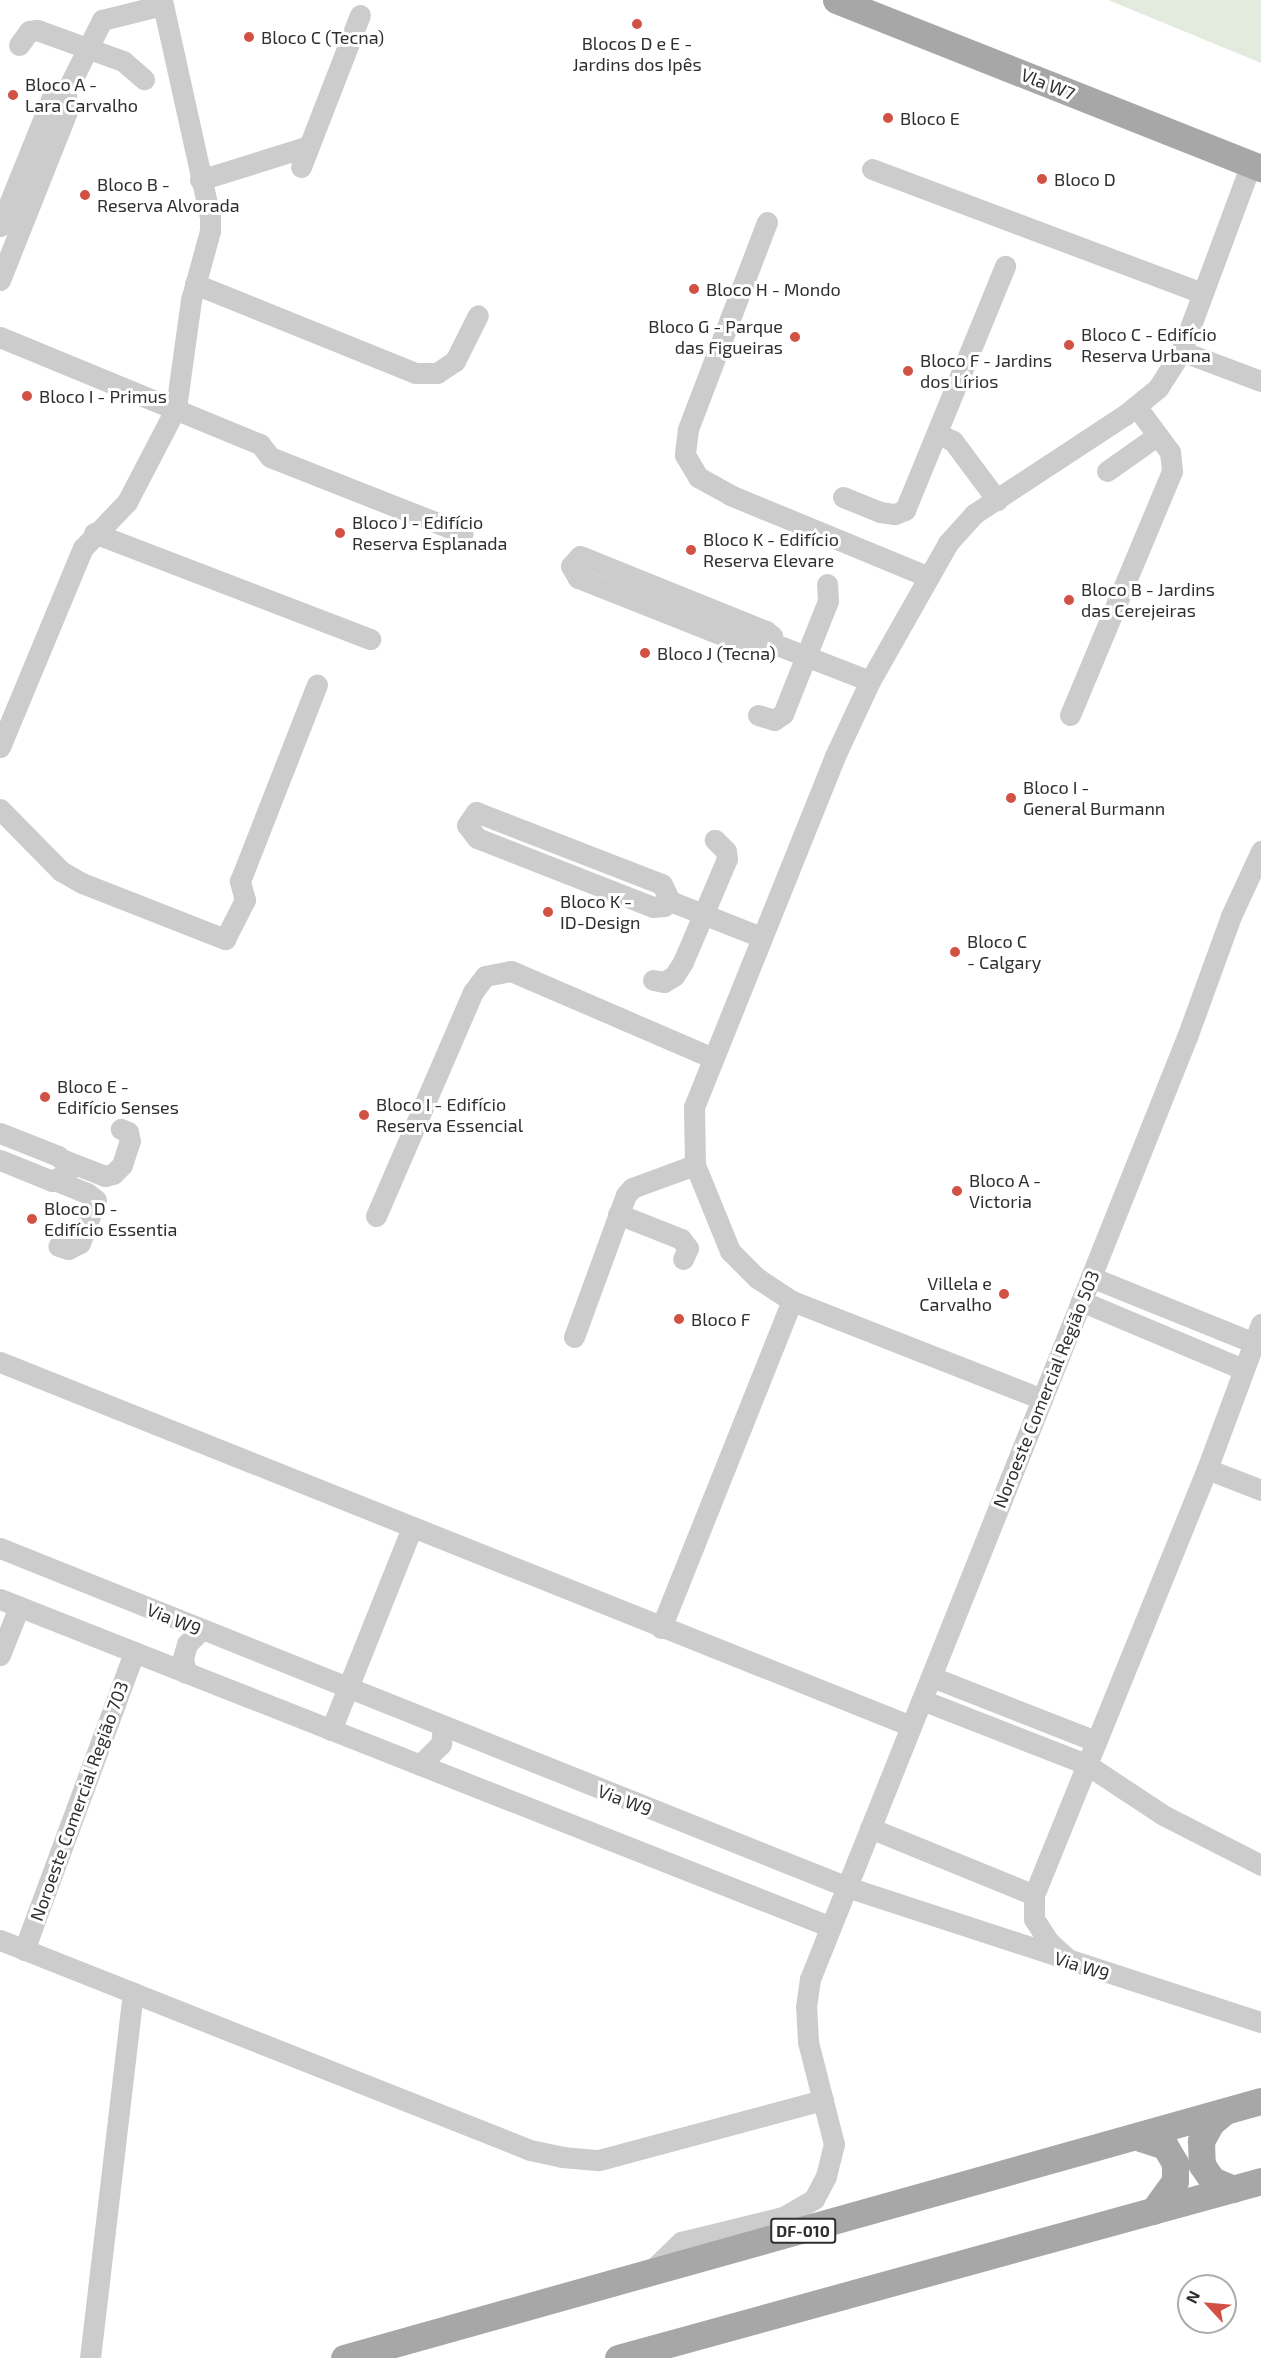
<!DOCTYPE html>
<meta charset="utf-8">
<style>
body{margin:0}
#map{position:relative;width:1261px;height:2358px;overflow:hidden;background:#fff;font-family:"Exo 2",sans-serif}
div>[style]{position:absolute}
.green>*{inset:0;background:#e3ebdf}
.minor>*{height:21px;margin:-10.5px;padding:0 10.5px;transform-origin:10.5px;border-radius:10.5px;background:#ccc}
.major>*{height:27px;margin:-13.5px;padding:0 13.5px;transform-origin:13.5px;border-radius:13.5px;background:#a7a7a7}
.dots>*{width:16px;height:16px;translate:-50% -50%;box-sizing:border-box;border:3px solid #fff;border-radius:50%}
span{translate:-50% -50%;white-space:nowrap;text-align:center;line-height:1.15;-webkit-text-stroke:6px #fff;paint-order:stroke}
.shield-label span{padding:2px 4px;background:#fff;border:2px solid;border-radius:4px;-webkit-text-stroke-width:0}
.shield-label{font-size:16px;color:#2f2f2f;font-weight:700}
.poi-label{font-size:18px;color:#2f2f2f}
.left{translate:0 -50%;text-align:left}
.right{translate:-100% -50%;text-align:right}
.street-label{font-size:18px;color:#2f2f2f}
.north{position:absolute;left:1177px;top:2274px;width:60px;height:60px;box-sizing:border-box;background:#fff;border:2px solid #acacac;border-radius:50%;rotate:296deg;font-size:16px;font-weight:700;line-height:24px;text-align:center;color:#2f2f2f}
.north::after{content:'';display:block;margin:auto;width:21px;height:27px;background:#d25145;clip-path:polygon(50% 0,100% 100%,50% 72%,0 100%)}
</style>
<div id="map">
<div class="green">
<div style="clip-path:polygon(1108px 0,1261px 0,1261px 63px)"></div>
</div>
<div class="minor">
<div style="left:19px;top:45px;width:17px;rotate:-54deg"></div>
<div style="left:29px;top:31px;width:8px;rotate:-7deg"></div>
<div style="left:37px;top:30px;width:91px;rotate:19.8deg"></div>
<div style="left:123px;top:61px;width:28px;rotate:41deg"></div>
<div style="left:65px;top:94px;width:83px;rotate:-63.4deg"></div>
<div style="left:102px;top:20px;width:62px;rotate:-14deg"></div>
<div style="left:301px;top:167px;width:163px;rotate:-68.8deg"></div>
<div style="left:872px;top:169px;width:353px;rotate:20.6deg"></div>
<div style="left:200px;top:180px;width:114px;rotate:-17.3deg"></div>
<div style="left:767px;top:222px;width:222px;rotate:110.9deg"></div>
<div style="left:688px;top:429px;width:26px;rotate:97deg"></div>
<div style="left:685px;top:455px;width:26px;rotate:59deg"></div>
<div style="left:698px;top:477px;width:37px;rotate:29deg"></div>
<div style="left:730px;top:495px;width:215px;rotate:22.4deg"></div>
<div style="left:0;top:226px;width:139px;rotate:-68deg"></div>
<div style="left:52px;top:97px;width:13px;rotate:-13deg"></div>
<div style="left:0;top:280px;width:186px;rotate:-68.3deg"></div>
<div style="left:69px;top:107px;width:14px;rotate:-107deg"></div>
<div style="left:195px;top:284px;width:237px;rotate:22deg"></div>
<div style="left:415px;top:373px;width:22px"></div>
<div style="left:437px;top:373px;width:22px;rotate:-34deg"></div>
<div style="left:455px;top:361px;width:51px;rotate:-63.4deg"></div>
<div style="left:0;top:337px;width:281px;rotate:22.4deg"></div>
<div style="left:260px;top:444px;width:16px;rotate:52deg"></div>
<div style="left:270px;top:457px;width:207px;rotate:21.5deg"></div>
<div style="left:1181px;top:351px;width:85px;rotate:20.6deg"></div>
<div style="left:937px;top:433px;width:18px;rotate:27deg"></div>
<div style="left:953px;top:441px;width:74px;rotate:53.3deg"></div>
<div style="left:1107px;top:471px;width:62px;rotate:-35.2deg"></div>
<div style="left:843px;top:497px;width:40px;rotate:22deg"></div>
<div style="left:880px;top:512px;width:15px;rotate:8deg"></div>
<div style="left:895px;top:514px;width:11px;rotate:-22deg"></div>
<div style="left:905px;top:510px;width:264px;rotate:-67.7deg"></div>
<div style="left:94px;top:533px;width:296px;rotate:21deg"></div>
<div style="left:580px;top:556px;width:201px;rotate:22deg"></div>
<div style="left:766px;top:631px;width:8px;rotate:40deg"></div>
<div style="left:772px;top:636px;width:7px;rotate:90deg"></div>
<div style="left:772px;top:643px;width:8px;rotate:130deg"></div>
<div style="left:767px;top:649px;width:7px;rotate:172deg"></div>
<div style="left:760px;top:650px;width:196px;rotate:-158.4deg"></div>
<div style="left:578px;top:578px;width:14px;rotate:-120deg"></div>
<div style="left:571px;top:566px;width:13px;rotate:-48deg"></div>
<div style="left:772px;top:643px;width:105px;rotate:21.2deg"></div>
<div style="left:758px;top:715px;width:17px;rotate:17deg"></div>
<div style="left:774px;top:720px;width:11px;rotate:-34deg"></div>
<div style="left:783px;top:714px;width:122px;rotate:-68.3deg"></div>
<div style="left:828px;top:601px;width:17px;rotate:-93deg"></div>
<div style="left:1070px;top:715px;width:264px;rotate:-67.3deg"></div>
<div style="left:1172px;top:471px;width:19px;rotate:-96deg"></div>
<div style="left:1170px;top:452px;width:57px;rotate:-126.5deg"></div>
<div style="left:0;top:747px;width:216px;rotate:-67.4deg"></div>
<div style="left:83px;top:548px;width:64px;rotate:-46.3deg"></div>
<div style="left:127px;top:502px;width:106px;rotate:-62.5deg"></div>
<div style="left:176px;top:408px;width:109px;rotate:-82.1deg"></div>
<div style="left:191px;top:300px;width:72px;rotate:-74.6deg"></div>
<div style="left:210px;top:231px;width:14px;rotate:-90deg"></div>
<div style="left:210px;top:217px;width:222px;rotate:-102.5deg"></div>
<div style="left:0;top:809px;width:87px;rotate:45.5deg"></div>
<div style="left:61px;top:871px;width:24px;rotate:30deg"></div>
<div style="left:82px;top:883px;width:154px;rotate:21.4deg"></div>
<div style="left:225px;top:939px;width:44px;rotate:-62.9deg"></div>
<div style="left:245px;top:900px;width:20px;rotate:-105deg"></div>
<div style="left:240px;top:881px;width:211px;rotate:-68.6deg"></div>
<div style="left:476px;top:812px;width:199px;rotate:21.2deg"></div>
<div style="left:662px;top:884px;width:19px;rotate:65deg"></div>
<div style="left:670px;top:901px;width:8px;rotate:140deg"></div>
<div style="left:664px;top:906px;width:11px;rotate:175deg"></div>
<div style="left:653px;top:907px;width:189px;rotate:-158.6deg"></div>
<div style="left:477px;top:838px;width:16px;rotate:-128deg"></div>
<div style="left:467px;top:825px;width:16px;rotate:-55deg"></div>
<div style="left:670px;top:901px;width:98px;rotate:21.6deg"></div>
<div style="left:653px;top:980px;width:11px;rotate:10deg"></div>
<div style="left:664px;top:982px;width:12px;rotate:-31deg"></div>
<div style="left:674px;top:976px;width:17px;rotate:-57deg"></div>
<div style="left:683px;top:962px;width:112px;rotate:-66.9deg"></div>
<div style="left:727px;top:859px;width:8px;rotate:-97deg"></div>
<div style="left:726px;top:851px;width:16px;rotate:-135deg"></div>
<div style="left:0;top:1133px;width:62px;rotate:21.6deg"></div>
<div style="left:58px;top:1156px;width:12px;rotate:42deg"></div>
<div style="left:67px;top:1164px;width:9px;rotate:90deg"></div>
<div style="left:67px;top:1173px;width:17px;rotate:152deg"></div>
<div style="left:52px;top:1181px;width:56px;rotate:-158deg"></div>
<div style="left:64px;top:1160px;width:44px;rotate:21.3deg"></div>
<div style="left:105px;top:1176px;width:8px;rotate:-14deg"></div>
<div style="left:113px;top:1174px;width:13px;rotate:-45deg"></div>
<div style="left:122px;top:1165px;width:25px;rotate:-72deg"></div>
<div style="left:130px;top:1141px;width:9px;rotate:-103deg"></div>
<div style="left:128px;top:1132px;width:8px;rotate:-157deg"></div>
<div style="left:57px;top:1181px;width:32px;rotate:22deg"></div>
<div style="left:87px;top:1193px;width:11px;rotate:38deg"></div>
<div style="left:96px;top:1200px;width:46px;rotate:110.4deg"></div>
<div style="left:80px;top:1243px;width:13px;rotate:153deg"></div>
<div style="left:68px;top:1249px;width:10px;rotate:-163deg"></div>
<div style="left:618px;top:1214px;width:68px;rotate:21.6deg"></div>
<div style="left:681px;top:1239px;width:11px;rotate:52deg"></div>
<div style="left:688px;top:1248px;width:12px;rotate:114deg"></div>
<div style="left:376px;top:1216px;width:244px;rotate:-66.6deg"></div>
<div style="left:473px;top:992px;width:20px;rotate:-53deg"></div>
<div style="left:485px;top:976px;width:26px;rotate:-11deg"></div>
<div style="left:511px;top:971px;width:220px;rotate:23.3deg"></div>
<div style="left:1091px;top:1277px;width:176px;rotate:22deg"></div>
<div style="left:1081px;top:1301px;width:176px;rotate:22.8deg"></div>
<div style="left:574px;top:1337px;width:151px;rotate:-69.9deg"></div>
<div style="left:626px;top:1195px;width:9px;rotate:-49deg"></div>
<div style="left:632px;top:1188px;width:67px;rotate:-20.1deg"></div>
<div style="left:0;top:1362px;width:981px;rotate:21.78deg"></div>
<div style="left:1042px;top:1399px;width:269px;rotate:-158.6deg"></div>
<div style="left:792px;top:1301px;width:42px;rotate:-146.7deg"></div>
<div style="left:757px;top:1278px;width:38px;rotate:-135deg"></div>
<div style="left:730px;top:1251px;width:93px;rotate:-112.1deg"></div>
<div style="left:695px;top:1165px;width:58px;rotate:-91deg"></div>
<div style="left:694px;top:1107px;width:378px;rotate:-68.1deg"></div>
<div style="left:835px;top:756px;width:83px;rotate:-65deg"></div>
<div style="left:870px;top:681px;width:159px;rotate:-60.5deg"></div>
<div style="left:948px;top:543px;width:39px;rotate:-48deg"></div>
<div style="left:974px;top:514px;width:181px;rotate:-33.3deg"></div>
<div style="left:1125px;top:415px;width:43px;rotate:-39.3deg"></div>
<div style="left:1158px;top:388px;width:43px;rotate:-57.4deg"></div>
<div style="left:1181px;top:352px;width:201px;rotate:-69.6deg"></div>
<div style="left:1207px;top:1469px;width:58px;rotate:21.3deg"></div>
<div style="left:0;top:1548px;width:912px;rotate:21.81deg"></div>
<div style="left:847px;top:1887px;width:435px;rotate:18.1deg"></div>
<div style="left:0;top:1599px;width:893px;rotate:21.54deg"></div>
<div style="left:661px;top:1628px;width:352px;rotate:-68.2deg"></div>
<div style="left:0;top:1655px;width:52px;rotate:-68.4deg"></div>
<div style="left:186px;top:1673px;width:15px;rotate:-101deg"></div>
<div style="left:183px;top:1658px;width:15px;rotate:-74deg"></div>
<div style="left:187px;top:1644px;width:20px;rotate:-45deg"></div>
<div style="left:932px;top:1677px;width:175px;rotate:21.4deg"></div>
<div style="left:922px;top:1700px;width:176px;rotate:21.3deg"></div>
<div style="left:1086px;top:1764px;width:92px;rotate:33.5deg"></div>
<div style="left:1163px;top:1815px;width:110px;rotate:27deg"></div>
<div style="left:331px;top:1730px;width:215px;rotate:-68.2deg"></div>
<div style="left:420px;top:1765px;width:30px;rotate:-45deg"></div>
<div style="left:441px;top:1744px;width:16px;rotate:-83deg"></div>
<div style="left:870px;top:1828px;width:177px;rotate:22.2deg"></div>
<div style="left:0;top:1940px;width:570px;rotate:21.61deg"></div>
<div style="left:530px;top:2150px;width:33px;rotate:12deg"></div>
<div style="left:562px;top:2157px;width:37px;rotate:5deg"></div>
<div style="left:599px;top:2160px;width:232px;rotate:-15deg"></div>
<div style="left:24px;top:1950px;width:318px;rotate:-69.7deg"></div>
<div style="left:1068px;top:1959px;width:25px;rotate:-138deg"></div>
<div style="left:1049px;top:1942px;width:27px;rotate:-123deg"></div>
<div style="left:1034px;top:1919px;width:24px;rotate:-90deg"></div>
<div style="left:1034px;top:1895px;width:460px;rotate:-67.9deg"></div>
<div style="left:1207px;top:1469px;width:155px;rotate:-69.6deg"></div>
<div style="left:651px;top:2271px;width:42px;rotate:-44deg"></div>
<div style="left:681px;top:2242px;width:105px;rotate:-13.8deg"></div>
<div style="left:783px;top:2217px;width:36px;rotate:-30deg"></div>
<div style="left:814px;top:2199px;width:26px;rotate:-62deg"></div>
<div style="left:826px;top:2176px;width:33px;rotate:-76deg"></div>
<div style="left:834px;top:2144px;width:105px;rotate:-104.3deg"></div>
<div style="left:808px;top:2042px;width:35px;rotate:-93deg"></div>
<div style="left:806px;top:2007px;width:28px;rotate:-82deg"></div>
<div style="left:810px;top:1979px;width:1015px;rotate:-68.19deg"></div>
<div style="left:1187px;top:1037px;width:129px;rotate:-70deg"></div>
<div style="left:1231px;top:916px;width:72px;rotate:-65.2deg"></div>
<div style="left:90px;top:2358px;width:368px;rotate:-83.3deg"></div>
</div>
<div class="major">
<div style="left:836px;top:0;width:457px;rotate:21.6deg"></div>
<div style="left:1224px;top:2112px;width:17px;rotate:140deg"></div>
<div style="left:1211px;top:2123px;width:21px;rotate:119deg"></div>
<div style="left:1201px;top:2141px;width:24px;rotate:88deg"></div>
<div style="left:1202px;top:2165px;width:18px;rotate:56deg"></div>
<div style="left:1212px;top:2180px;width:23px;rotate:23deg"></div>
<div style="left:1140px;top:2138px;width:26px;rotate:18deg"></div>
<div style="left:1165px;top:2146px;width:20px;rotate:60deg"></div>
<div style="left:1175px;top:2163px;width:18px;rotate:90deg"></div>
<div style="left:1175px;top:2181px;width:37px;rotate:126deg"></div>
<div style="left:344px;top:2358px;width:952px;rotate:-15.66deg"></div>
<div style="left:618px;top:2358px;width:667px;rotate:-15.39deg"></div>
</div>
<div class="dots">
<div style="left:637px;top:24px;background:#d25145"></div>
<div style="left:249px;top:37px;background:#d25145"></div>
<div style="left:13px;top:95px;background:#d25145"></div>
<div style="left:888px;top:118px;background:#d25145"></div>
<div style="left:1042px;top:179px;background:#d25145"></div>
<div style="left:85px;top:195px;background:#d25145"></div>
<div style="left:694px;top:289px;background:#d25145"></div>
<div style="left:795px;top:337px;background:#d25145"></div>
<div style="left:1069px;top:345px;background:#d25145"></div>
<div style="left:908px;top:371px;background:#d25145"></div>
<div style="left:27px;top:396px;background:#d25145"></div>
<div style="left:340px;top:533px;background:#d25145"></div>
<div style="left:691px;top:550px;background:#d25145"></div>
<div style="left:1069px;top:600px;background:#d25145"></div>
<div style="left:645px;top:653px;background:#d25145"></div>
<div style="left:1011px;top:798px;background:#d25145"></div>
<div style="left:548px;top:912px;background:#d25145"></div>
<div style="left:955px;top:952px;background:#d25145"></div>
<div style="left:45px;top:1097px;background:#d25145"></div>
<div style="left:364px;top:1115px;background:#d25145"></div>
<div style="left:957px;top:1191px;background:#d25145"></div>
<div style="left:32px;top:1219px;background:#d25145"></div>
<div style="left:1004px;top:1294px;background:#d25145"></div>
<div style="left:679px;top:1319px;background:#d25145"></div>
</div>
<div class="shield-label">
<span style="left:803px;top:2231px">DF-010</span>
</div>
<div class="poi-label">
<span class="left" style="left:261px;top:37px">Bloco C (Tecna)</span>
<span style="left:637px;top:54px">Blocos D e E -<br>Jardins dos Ipês</span>
<span class="left" style="left:25px;top:95px">Bloco A -<br>Lara Carvalho</span>
<span class="left" style="left:900px;top:118px">Bloco E</span>
<span class="left" style="left:1054px;top:179px">Bloco D</span>
<span class="left" style="left:97px;top:195px">Bloco B -<br>Reserva Alvorada</span>
<span class="left" style="left:706px;top:289px">Bloco H - Mondo</span>
<span class="right" style="left:783px;top:337px">Bloco G - Parque<br>das Figueiras</span>
<span class="left" style="left:1081px;top:345px">Bloco C - Edifício<br>Reserva Urbana</span>
<span class="left" style="left:920px;top:371px">Bloco F - Jardins<br>dos Lírios</span>
<span class="left" style="left:39px;top:396px">Bloco I - Primus</span>
<span class="left" style="left:352px;top:533px">Bloco J - Edifício<br>Reserva Esplanada</span>
<span class="left" style="left:703px;top:550px">Bloco K - Edifício<br>Reserva Elevare</span>
<span class="left" style="left:1081px;top:600px">Bloco B - Jardins<br>das Cerejeiras</span>
<span class="left" style="left:657px;top:653px">Bloco J (Tecna)</span>
<span class="left" style="left:1023px;top:798px">Bloco I -<br>General Burmann</span>
<span class="left" style="left:560px;top:912px">Bloco K -<br>ID-Design</span>
<span class="left" style="left:967px;top:952px">Bloco C<br>- Calgary</span>
<span class="left" style="left:57px;top:1097px">Bloco E -<br>Edifício Senses</span>
<span class="left" style="left:376px;top:1115px">Bloco I - Edifício<br>Reserva Essencial</span>
<span class="left" style="left:969px;top:1191px">Bloco A -<br>Victoria</span>
<span class="left" style="left:44px;top:1219px">Bloco D -<br>Edifício Essentia</span>
<span class="right" style="left:992px;top:1294px">Villela e<br>Carvalho</span>
<span class="left" style="left:691px;top:1319px">Bloco F</span>
</div>
<div class="street-label">
<span style="left:1048px;top:84px;rotate:22deg">Vla W7</span>
<span style="left:1046px;top:1389px;rotate:-68deg">Noroeste Comercial Região 503</span>
<span style="left:174px;top:1619px;rotate:22deg">Via W9</span>
<span style="left:625px;top:1800px;rotate:21deg">Via W9</span>
<span style="left:79px;top:1801px;rotate:-70deg">Noroeste Comercial Região 703</span>
<span style="left:1082px;top:1966px;rotate:18deg">Via W9</span>
</div>
<div class="north">N</div>
</div>
